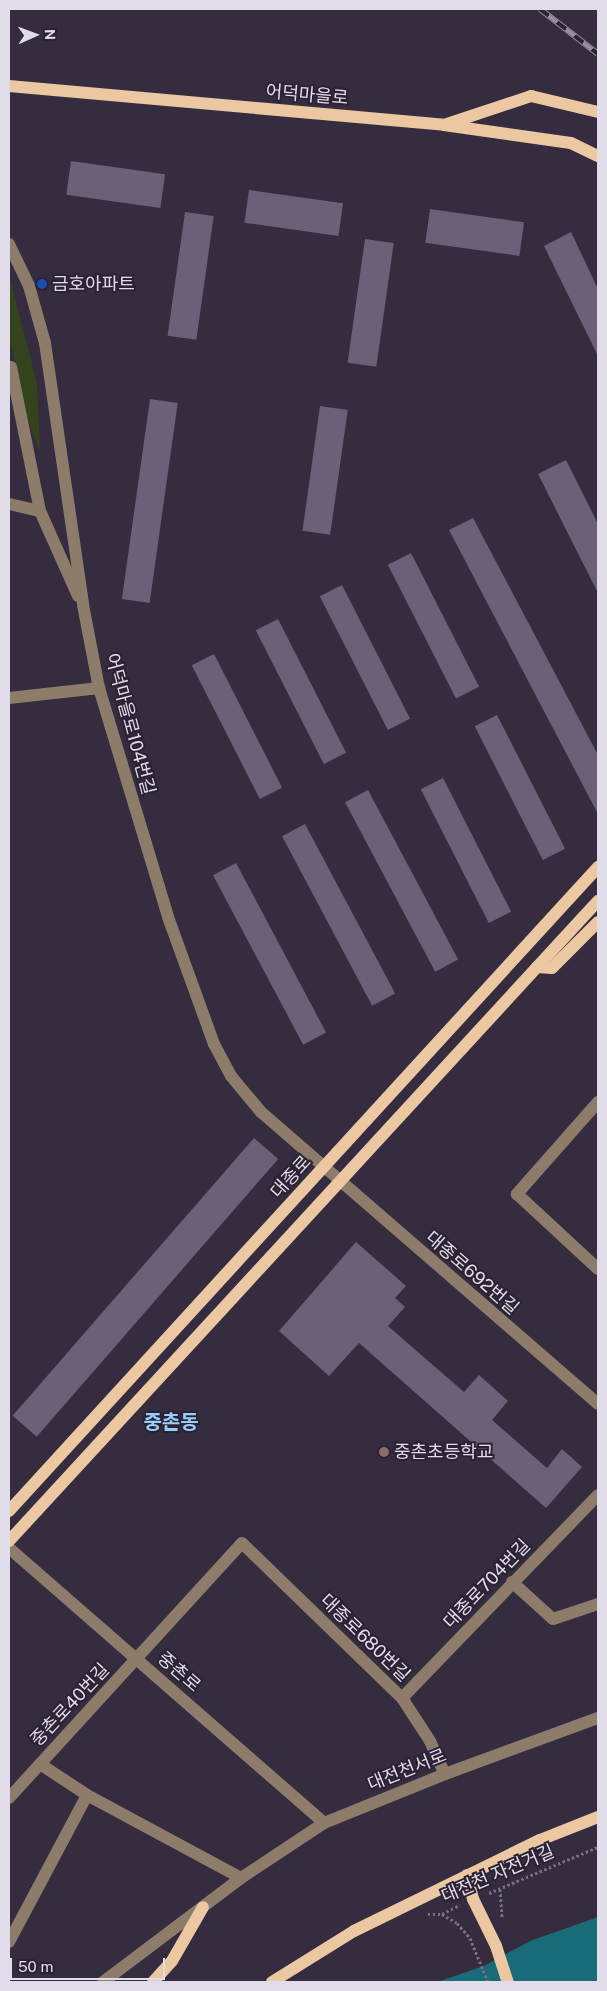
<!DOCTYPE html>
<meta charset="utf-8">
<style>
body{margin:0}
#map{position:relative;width:607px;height:1991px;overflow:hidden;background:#352c40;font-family:"Public Sans","Noto Sans KR",sans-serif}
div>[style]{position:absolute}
.green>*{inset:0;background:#33431c}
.water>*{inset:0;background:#196b77}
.building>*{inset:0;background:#6a6077;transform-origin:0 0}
.path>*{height:3px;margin-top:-1.5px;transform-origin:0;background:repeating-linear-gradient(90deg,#787081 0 2.5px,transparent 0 5px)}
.minor>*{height:12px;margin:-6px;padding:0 6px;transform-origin:6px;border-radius:6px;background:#8e7c6a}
.major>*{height:12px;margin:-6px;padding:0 6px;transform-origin:6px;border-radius:6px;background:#ecc8a2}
.rail>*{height:5.5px;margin-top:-2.75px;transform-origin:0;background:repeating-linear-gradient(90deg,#2b2235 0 11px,#968f9f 0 22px);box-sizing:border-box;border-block:1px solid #968f9f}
.dots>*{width:14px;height:14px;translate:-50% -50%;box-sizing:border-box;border:2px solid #2b2235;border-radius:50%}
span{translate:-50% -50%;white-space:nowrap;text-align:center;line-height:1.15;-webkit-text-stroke:4px #2b2235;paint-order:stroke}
.street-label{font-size:18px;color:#e1dce9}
.poi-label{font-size:18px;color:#e1dce9}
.left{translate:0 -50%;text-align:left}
.quarter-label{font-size:20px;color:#97cef6;font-weight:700}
.frame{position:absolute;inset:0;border:10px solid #e1dce9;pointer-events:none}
.north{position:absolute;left:10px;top:10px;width:50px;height:50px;-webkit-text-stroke:4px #2b2235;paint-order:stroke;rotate:88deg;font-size:14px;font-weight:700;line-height:20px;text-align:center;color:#e1dce9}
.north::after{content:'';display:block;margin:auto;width:18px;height:22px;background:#e1dce9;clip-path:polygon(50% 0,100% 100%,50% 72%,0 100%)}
.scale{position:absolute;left:10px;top:1958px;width:155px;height:22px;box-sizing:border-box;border:2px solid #e1dce9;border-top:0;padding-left:6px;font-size:15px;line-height:18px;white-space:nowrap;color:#e1dce9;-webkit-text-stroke:4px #2b2235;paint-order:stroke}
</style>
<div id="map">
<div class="green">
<div style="clip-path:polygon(9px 275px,37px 383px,40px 452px,25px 413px,9px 334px)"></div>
</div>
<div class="water">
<div style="clip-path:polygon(598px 1917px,598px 1982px,437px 1982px,484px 1966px,530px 1941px)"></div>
</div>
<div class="building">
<div style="left:71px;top:161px;width:95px;height:34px;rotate:8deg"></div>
<div style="left:249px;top:190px;width:95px;height:33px;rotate:8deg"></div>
<div style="left:430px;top:209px;width:95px;height:34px;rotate:8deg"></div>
<div style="left:185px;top:212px;width:29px;height:125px;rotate:8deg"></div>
<div style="clip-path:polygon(571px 232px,598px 289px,598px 356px,544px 246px)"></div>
<div style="left:365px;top:239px;width:29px;height:125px;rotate:8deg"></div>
<div style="left:150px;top:399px;width:28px;height:202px;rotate:8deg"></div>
<div style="left:320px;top:406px;width:28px;height:126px;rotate:8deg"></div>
<div style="clip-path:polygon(566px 460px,598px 524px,598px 593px,538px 474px)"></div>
<div style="clip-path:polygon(473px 518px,598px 755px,598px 814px,449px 530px)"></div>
<div style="left:411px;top:553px;width:150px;height:26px;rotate:63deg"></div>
<div style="left:342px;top:585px;width:150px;height:25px;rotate:63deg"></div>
<div style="left:278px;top:619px;width:150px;height:25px;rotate:63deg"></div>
<div style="left:214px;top:654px;width:150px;height:25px;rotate:63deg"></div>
<div style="left:497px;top:715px;width:150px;height:25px;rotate:63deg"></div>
<div style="left:443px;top:778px;width:150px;height:25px;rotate:63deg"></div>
<div style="left:368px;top:790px;width:192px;height:26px;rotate:62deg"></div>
<div style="left:305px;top:824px;width:192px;height:26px;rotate:62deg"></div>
<div style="left:236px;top:863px;width:192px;height:26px;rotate:62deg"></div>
<div style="left:254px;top:1138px;width:32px;height:368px;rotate:41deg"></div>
<div style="clip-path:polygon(356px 1242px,406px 1286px,395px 1298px,405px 1307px,388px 1326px,464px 1392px,479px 1375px,508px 1401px,492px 1420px,547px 1468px,562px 1449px,582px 1467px,546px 1508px,359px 1343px,329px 1376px,279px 1331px)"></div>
</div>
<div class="path">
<div style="left:500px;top:1889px;width:28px;rotate:86deg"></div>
<div style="left:489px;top:1893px;width:118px;rotate:-22.9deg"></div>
<div style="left:428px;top:1914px;width:14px"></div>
<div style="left:442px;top:1914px;width:20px;rotate:-27deg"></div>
<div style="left:442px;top:1914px;width:17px;rotate:31deg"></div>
<div style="left:457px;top:1923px;width:20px;rotate:49deg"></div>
<div style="left:470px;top:1938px;width:48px;rotate:67.8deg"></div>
</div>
<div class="minor">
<div style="left:9px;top:244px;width:47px;rotate:64.5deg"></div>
<div style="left:29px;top:286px;width:59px;rotate:74.3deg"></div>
<div style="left:45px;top:343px;width:265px;rotate:81.7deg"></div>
<div style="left:83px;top:605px;width:85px;rotate:79.1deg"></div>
<div style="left:99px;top:688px;width:239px;rotate:73.2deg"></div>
<div style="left:168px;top:917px;width:135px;rotate:70.1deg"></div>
<div style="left:214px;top:1044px;width:36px;rotate:62deg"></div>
<div style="left:231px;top:1076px;width:47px;rotate:50.2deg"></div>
<div style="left:261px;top:1112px;width:446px;rotate:40.9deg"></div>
<div style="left:11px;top:367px;width:147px;rotate:78.6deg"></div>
<div style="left:9px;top:504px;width:32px;rotate:13deg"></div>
<div style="left:40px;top:511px;width:93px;rotate:65.9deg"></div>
<div style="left:9px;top:698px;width:91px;rotate:-6.3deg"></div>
<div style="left:598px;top:1102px;width:123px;rotate:131.4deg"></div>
<div style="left:517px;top:1194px;width:110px;rotate:42.8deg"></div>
<div style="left:9px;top:1548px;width:418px;rotate:41.1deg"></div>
<div style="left:512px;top:1582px;width:55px;rotate:42.1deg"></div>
<div style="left:553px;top:1619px;width:47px;rotate:-18.4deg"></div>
<div style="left:402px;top:1698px;width:282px;rotate:-46deg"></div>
<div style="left:40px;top:1764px;width:56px;rotate:33.4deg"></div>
<div style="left:87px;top:1795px;width:175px;rotate:28.3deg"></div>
<div style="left:9px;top:1798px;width:345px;rotate:-47.6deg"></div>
<div style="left:242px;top:1543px;width:223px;rotate:44.1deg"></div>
<div style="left:402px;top:1698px;width:51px;rotate:56.9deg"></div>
<div style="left:430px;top:1741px;width:36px;rotate:66deg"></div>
<div style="left:9px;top:1942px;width:166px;rotate:-62deg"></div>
<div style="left:103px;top:1982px;width:173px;rotate:-37deg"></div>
<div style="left:241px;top:1878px;width:100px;rotate:-33.5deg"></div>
<div style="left:324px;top:1823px;width:131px;rotate:-22deg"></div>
<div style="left:445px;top:1774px;width:163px;rotate:-20.1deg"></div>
</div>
<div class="major">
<div style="left:9px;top:86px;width:437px;rotate:5.1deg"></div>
<div style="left:444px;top:125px;width:128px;rotate:8.1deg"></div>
<div style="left:571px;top:143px;width:30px;rotate:26deg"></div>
<div style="left:447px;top:124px;width:89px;rotate:-18.4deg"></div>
<div style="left:531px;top:96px;width:69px;rotate:13.4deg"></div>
<div style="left:537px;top:967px;width:15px;rotate:4deg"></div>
<div style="left:552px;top:968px;width:65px;rotate:-45deg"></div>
<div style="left:9px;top:1511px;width:873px;rotate:-47.55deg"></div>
<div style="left:9px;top:1541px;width:870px;rotate:-47.38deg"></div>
<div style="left:467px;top:1875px;width:25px;rotate:76deg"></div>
<div style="left:473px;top:1899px;width:52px;rotate:63.9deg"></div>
<div style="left:496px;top:1946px;width:38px;rotate:72deg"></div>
<div style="left:153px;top:1982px;width:28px;rotate:-48deg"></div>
<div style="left:172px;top:1961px;width:62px;rotate:-60.1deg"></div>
<div style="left:272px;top:1982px;width:97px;rotate:-31.9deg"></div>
<div style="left:354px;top:1931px;width:207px;rotate:-26.1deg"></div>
<div style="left:540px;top:1840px;width:62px;rotate:-21.6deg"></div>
</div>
<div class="rail">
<div style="left:540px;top:9px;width:73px;rotate:37.8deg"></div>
</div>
<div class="dots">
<div style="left:42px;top:284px;background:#1a4fb4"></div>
<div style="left:384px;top:1452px;background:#8d6e63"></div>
</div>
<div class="street-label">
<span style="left:307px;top:95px;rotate:5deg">어덕마을로</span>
<span style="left:130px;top:724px;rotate:75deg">어덕마을로104번길</span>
<span style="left:291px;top:1177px;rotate:-48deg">대종로</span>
<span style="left:472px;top:1273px;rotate:41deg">대종로692번길</span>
<span style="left:487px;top:1584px;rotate:-46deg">대종로704번길</span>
<span style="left:365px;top:1638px;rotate:44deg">대종로680번길</span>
<span style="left:179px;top:1672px;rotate:41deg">중촌로</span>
<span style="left:70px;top:1705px;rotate:-47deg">중촌로40번길</span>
<span style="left:407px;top:1770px;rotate:-22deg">대전천서로</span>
<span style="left:498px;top:1874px;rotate:-23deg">대전천 자전거길</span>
</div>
<div class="poi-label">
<span class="left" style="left:52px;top:284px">금호아파트</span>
<span class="left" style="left:394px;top:1452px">중촌초등학교</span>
</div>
<div class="quarter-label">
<span style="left:171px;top:1422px">중촌동</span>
</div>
<div class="frame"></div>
<div class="north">N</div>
<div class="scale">50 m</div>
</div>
